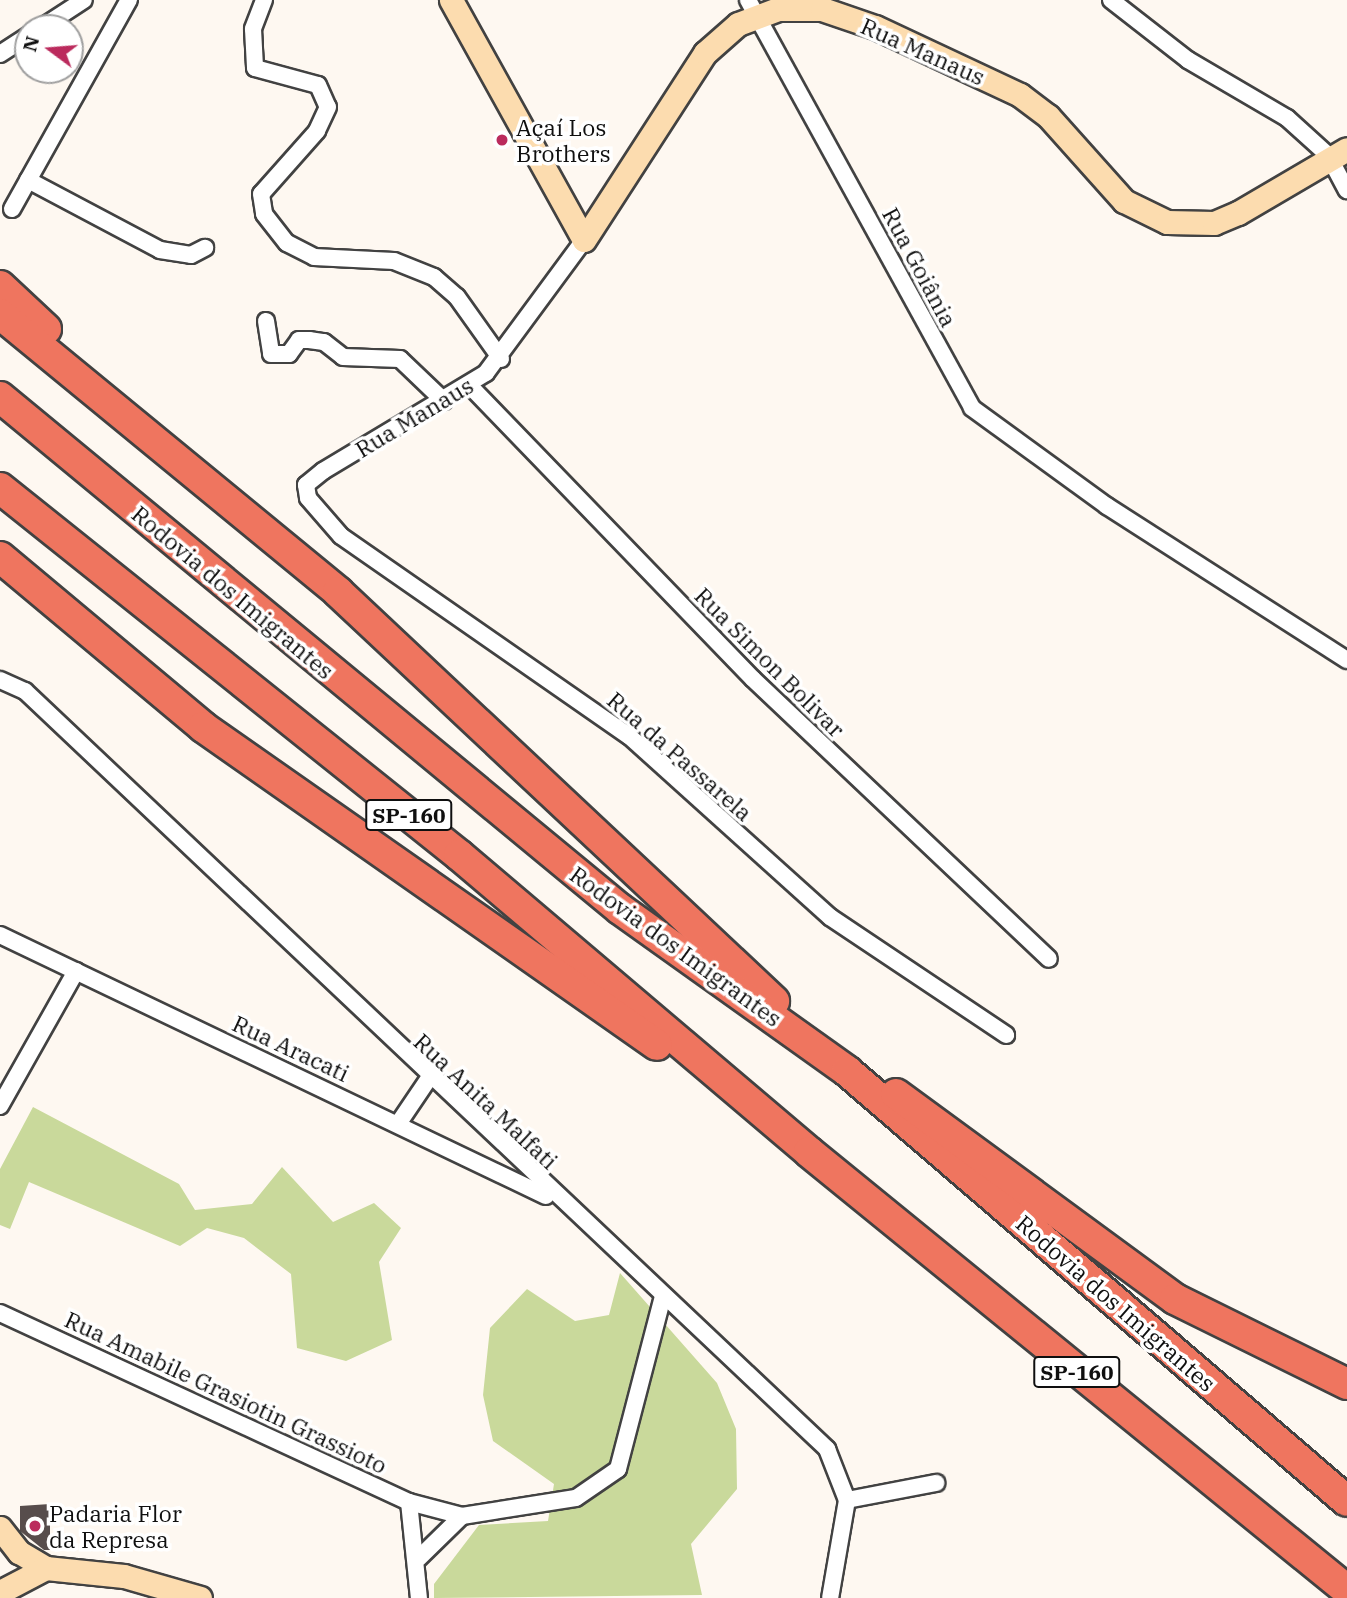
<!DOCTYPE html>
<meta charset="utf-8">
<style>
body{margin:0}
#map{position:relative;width:1347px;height:1598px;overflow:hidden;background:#fef8f1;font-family:"IBM Plex Serif",serif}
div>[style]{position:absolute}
.forest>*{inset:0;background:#c9d99b}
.building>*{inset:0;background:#574d4c}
.roads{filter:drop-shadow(2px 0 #424242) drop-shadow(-2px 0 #424242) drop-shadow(0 2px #424242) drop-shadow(0 -2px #424242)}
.street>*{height:16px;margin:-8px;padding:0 8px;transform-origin:8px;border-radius:8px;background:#fff}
.secondary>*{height:23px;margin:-11.5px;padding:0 11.5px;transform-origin:11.5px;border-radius:11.5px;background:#fcdcaf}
.highway>*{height:30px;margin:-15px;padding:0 15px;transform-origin:15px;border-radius:15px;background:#ef755f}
.dots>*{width:19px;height:19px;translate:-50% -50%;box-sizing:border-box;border:4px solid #fff;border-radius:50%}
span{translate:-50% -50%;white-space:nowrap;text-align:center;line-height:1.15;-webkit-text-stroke:7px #fff;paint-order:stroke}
.shield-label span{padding:2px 5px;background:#fff;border:2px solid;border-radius:5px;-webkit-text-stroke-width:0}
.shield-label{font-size:21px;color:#0f0f0f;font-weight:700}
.street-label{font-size:23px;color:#0f0f0f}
.poi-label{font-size:23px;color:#0f0f0f}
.left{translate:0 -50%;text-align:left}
.north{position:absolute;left:14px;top:14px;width:70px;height:70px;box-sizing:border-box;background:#fff;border:2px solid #9f9f9f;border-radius:50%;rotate:286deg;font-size:19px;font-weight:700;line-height:28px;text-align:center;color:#0f0f0f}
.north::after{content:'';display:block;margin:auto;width:24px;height:32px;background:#bb2b5d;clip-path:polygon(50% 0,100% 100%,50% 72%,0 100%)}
</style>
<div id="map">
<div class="forest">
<div style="clip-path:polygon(33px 1107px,179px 1184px,195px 1210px,252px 1204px,282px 1167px,333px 1222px,374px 1203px,401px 1228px,379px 1262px,392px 1340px,346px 1361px,297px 1348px,291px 1274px,244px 1238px,207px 1228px,180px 1246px,29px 1182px,10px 1229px,0 1225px,0 1169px)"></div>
<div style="clip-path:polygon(620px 1273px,717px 1383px,736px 1429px,737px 1489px,691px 1544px,702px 1595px,434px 1598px,434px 1584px,479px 1525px,548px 1521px,554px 1484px,493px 1441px,483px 1395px,490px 1328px,527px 1289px,575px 1321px,609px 1315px)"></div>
</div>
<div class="building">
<div style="clip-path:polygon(50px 1504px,50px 1550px,44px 1550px,20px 1531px,20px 1506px)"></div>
</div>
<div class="roads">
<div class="street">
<div style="left:264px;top:0;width:31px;rotate:111deg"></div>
<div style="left:253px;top:29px;width:39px;rotate:87deg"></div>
<div style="left:255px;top:68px;width:65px;rotate:15.1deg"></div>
<div style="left:318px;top:85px;width:24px;rotate:66deg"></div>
<div style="left:328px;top:107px;width:26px;rotate:115deg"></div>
<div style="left:317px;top:131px;width:84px;rotate:131.6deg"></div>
<div style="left:261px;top:194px;width:20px;rotate:81deg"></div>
<div style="left:264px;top:214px;width:37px;rotate:52deg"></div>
<div style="left:287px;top:243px;width:30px;rotate:27deg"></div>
<div style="left:314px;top:257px;width:80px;rotate:2.9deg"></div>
<div style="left:394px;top:261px;width:43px;rotate:21.8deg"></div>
<div style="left:434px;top:277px;width:30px;rotate:41deg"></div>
<div style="left:457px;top:297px;width:76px;rotate:54.6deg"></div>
<div style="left:748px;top:0;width:465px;rotate:61.2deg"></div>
<div style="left:972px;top:408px;width:167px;rotate:36deg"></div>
<div style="left:1107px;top:506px;width:285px;rotate:32.7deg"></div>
<div style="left:1111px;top:0;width:98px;rotate:37.9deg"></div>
<div style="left:1188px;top:60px;width:115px;rotate:30.4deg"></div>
<div style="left:1287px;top:118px;width:55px;rotate:42.1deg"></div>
<div style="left:1328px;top:155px;width:40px;rotate:62deg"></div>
<div style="left:41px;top:28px;width:51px;rotate:-33.1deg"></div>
<div style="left:0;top:54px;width:33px;rotate:-33deg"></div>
<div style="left:28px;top:180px;width:149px;rotate:27.9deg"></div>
<div style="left:160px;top:250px;width:31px;rotate:9deg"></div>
<div style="left:191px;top:255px;width:16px;rotate:-27deg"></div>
<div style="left:12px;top:209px;width:240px;rotate:-60.8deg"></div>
<div style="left:584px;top:240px;width:165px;rotate:126.4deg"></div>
<div style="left:486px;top:373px;width:190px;rotate:149deg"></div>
<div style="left:323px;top:471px;width:22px;rotate:141deg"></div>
<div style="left:306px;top:485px;width:13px;rotate:81deg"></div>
<div style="left:308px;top:498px;width:50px;rotate:49deg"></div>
<div style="left:341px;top:536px;width:351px;rotate:34.8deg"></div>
<div style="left:629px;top:736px;width:270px;rotate:42deg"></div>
<div style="left:830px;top:917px;width:212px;rotate:33.8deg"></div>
<div style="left:266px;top:321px;width:33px;rotate:81deg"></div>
<div style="left:271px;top:354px;width:18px"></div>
<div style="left:289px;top:354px;width:17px;rotate:-54deg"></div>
<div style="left:299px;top:340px;width:10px"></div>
<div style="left:309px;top:340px;width:15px;rotate:8deg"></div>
<div style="left:324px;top:342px;width:24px;rotate:38deg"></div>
<div style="left:343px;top:357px;width:57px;rotate:2deg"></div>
<div style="left:400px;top:359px;width:61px;rotate:43.7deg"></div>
<div style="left:470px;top:386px;width:407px;rotate:46deg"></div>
<div style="left:753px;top:679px;width:407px;rotate:43.4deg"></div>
<div style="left:0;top:680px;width:27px;rotate:24deg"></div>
<div style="left:25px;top:691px;width:1104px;rotate:43.38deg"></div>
<div style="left:827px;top:1449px;width:55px;rotate:68.6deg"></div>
<div style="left:847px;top:1500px;width:99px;rotate:99.8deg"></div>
<div style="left:0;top:935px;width:605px;rotate:25.55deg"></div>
<div style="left:0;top:1106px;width:155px;rotate:-60.6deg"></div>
<div style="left:398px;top:1124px;width:55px;rotate:-56deg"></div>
<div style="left:0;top:1313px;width:451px;rotate:24.8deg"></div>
<div style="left:409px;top:1502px;width:55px;rotate:14.8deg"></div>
<div style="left:462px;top:1516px;width:115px;rotate:-9deg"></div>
<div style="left:576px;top:1498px;width:51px;rotate:-34.6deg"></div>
<div style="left:618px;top:1469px;width:179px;rotate:-75.4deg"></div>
<div style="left:847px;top:1500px;width:91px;rotate:-10.8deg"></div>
<div style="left:409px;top:1502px;width:97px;rotate:84.1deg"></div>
<div style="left:419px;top:1558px;width:60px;rotate:-44.3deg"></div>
</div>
<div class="secondary">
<div style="left:451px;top:0;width:274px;rotate:61deg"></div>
<div style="left:584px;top:240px;width:223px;rotate:-57.1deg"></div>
<div style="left:705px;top:53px;width:44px;rotate:-41.3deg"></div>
<div style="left:738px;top:24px;width:43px;rotate:-20.6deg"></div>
<div style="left:778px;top:9px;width:44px"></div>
<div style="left:822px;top:9px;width:56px;rotate:18.8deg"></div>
<div style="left:875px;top:27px;width:160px;rotate:25.1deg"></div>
<div style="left:1020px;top:95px;width:35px;rotate:37deg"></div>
<div style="left:1048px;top:116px;width:114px;rotate:48.2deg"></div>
<div style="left:1124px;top:201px;width:48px;rotate:26deg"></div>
<div style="left:1167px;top:222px;width:47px;rotate:1.2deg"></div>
<div style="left:1214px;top:223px;width:26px;rotate:-23deg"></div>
<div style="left:1238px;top:213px;width:126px;rotate:-30.4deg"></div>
<div style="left:0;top:1528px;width:31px;rotate:52deg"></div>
<div style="left:19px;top:1552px;width:31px;rotate:31deg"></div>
<div style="left:46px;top:1568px;width:78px;rotate:5.9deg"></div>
<div style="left:124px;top:1576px;width:79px;rotate:16.1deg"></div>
<div style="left:0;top:1592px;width:52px;rotate:-27.6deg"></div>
</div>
<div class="highway">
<div style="left:0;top:286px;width:63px;rotate:43.1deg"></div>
<div style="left:0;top:314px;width:438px;rotate:39.4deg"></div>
<div style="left:338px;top:592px;width:598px;rotate:43.17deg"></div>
<div style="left:0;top:397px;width:804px;rotate:39.55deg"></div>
<div style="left:620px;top:909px;width:279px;rotate:35.5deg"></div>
<div style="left:847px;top:1071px;width:659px;rotate:40.7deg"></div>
<div style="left:0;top:488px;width:588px;rotate:38.64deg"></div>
<div style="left:459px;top:855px;width:459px;rotate:40.3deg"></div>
<div style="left:809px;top:1152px;width:694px;rotate:39.15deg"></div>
<div style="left:0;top:557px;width:265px;rotate:39.9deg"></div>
<div style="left:203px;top:727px;width:554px;rotate:35.01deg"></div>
<div style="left:896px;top:1094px;width:346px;rotate:36.3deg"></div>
<div style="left:1175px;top:1299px;width:192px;rotate:26.3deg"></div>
</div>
</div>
<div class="dots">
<div style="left:502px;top:140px;background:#bb2b5d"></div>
<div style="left:35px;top:1526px;background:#bb2b5d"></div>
</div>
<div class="shield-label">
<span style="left:409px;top:815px">SP-160</span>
<span style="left:1077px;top:1372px">SP-160</span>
</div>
<div class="street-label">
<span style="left:923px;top:51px;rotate:24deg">Rua Manaus</span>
<span style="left:920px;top:267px;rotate:62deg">Rua Goiânia</span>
<span style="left:414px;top:417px;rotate:-31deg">Rua Manaus</span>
<span style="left:233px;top:592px;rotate:40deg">Rodovia dos Imigrantes</span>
<span style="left:770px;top:662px;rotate:45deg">Rua Simon Bolivar</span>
<span style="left:680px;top:756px;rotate:41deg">Rua da Passarela</span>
<span style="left:676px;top:946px;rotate:36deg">Rodovia dos Imigrantes</span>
<span style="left:291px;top:1048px;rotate:25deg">Rua Aracati</span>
<span style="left:486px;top:1101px;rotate:43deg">Rua Anita Malfati</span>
<span style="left:1116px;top:1303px;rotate:41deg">Rodovia dos Imigrantes</span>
<span style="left:226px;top:1392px;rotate:25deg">Rua Amabile Grasiotin Grassioto</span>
</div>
<div class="poi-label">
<span class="left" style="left:516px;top:140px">Açaí Los<br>Brothers</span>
<span class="left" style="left:49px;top:1526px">Padaria Flor<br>da Represa</span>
</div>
<div class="north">N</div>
</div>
